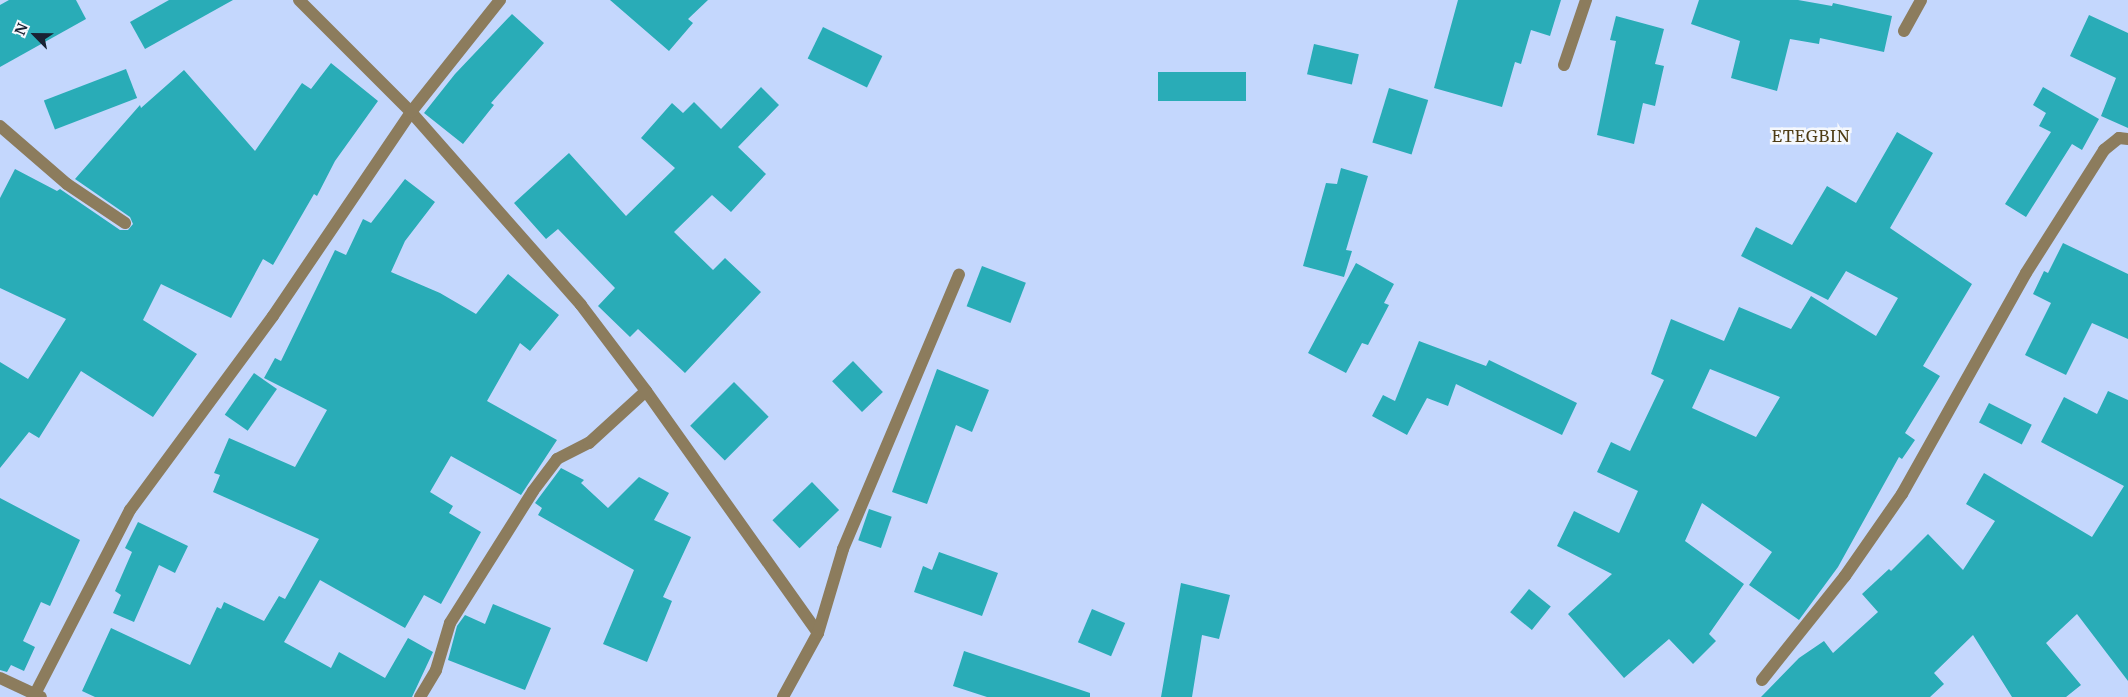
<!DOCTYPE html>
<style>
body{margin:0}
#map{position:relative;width:2128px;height:697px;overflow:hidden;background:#c4d7fd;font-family:Merriweather,serif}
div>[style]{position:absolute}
.building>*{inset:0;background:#29acb7;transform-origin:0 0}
.minor>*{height:12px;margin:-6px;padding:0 6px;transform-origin:6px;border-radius:6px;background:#8c7c5d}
span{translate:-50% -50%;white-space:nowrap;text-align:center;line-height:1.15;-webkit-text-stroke:5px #f5f8fd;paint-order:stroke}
.neighbourhood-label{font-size:16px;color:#4d3b14;letter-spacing:1px}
.north{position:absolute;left:10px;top:10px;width:50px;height:50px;-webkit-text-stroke:4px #f5f8fd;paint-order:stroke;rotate:293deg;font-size:14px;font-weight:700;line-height:20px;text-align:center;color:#192233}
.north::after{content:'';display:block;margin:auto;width:18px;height:22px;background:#192233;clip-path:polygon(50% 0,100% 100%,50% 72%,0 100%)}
</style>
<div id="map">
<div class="building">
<div style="clip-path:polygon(9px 0,76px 0,86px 19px,0 67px,0 5px)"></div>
<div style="clip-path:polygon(169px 0,233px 0,145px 49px,130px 22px)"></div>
<div style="clip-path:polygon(610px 0,708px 0,688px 19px,693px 23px,669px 51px)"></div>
<div style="clip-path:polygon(1458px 0,1561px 0,1550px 36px,1531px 30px,1521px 64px,1515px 62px,1502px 107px,1434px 88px)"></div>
<div style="clip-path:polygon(1699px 0,1798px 0,1832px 6px,1833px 3px,1892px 16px,1884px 52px,1820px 38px,1819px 44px,1790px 39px,1777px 91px,1731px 78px,1740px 41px,1691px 24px)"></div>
<div style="clip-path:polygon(512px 14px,544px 43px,491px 103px,494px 105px,463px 144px,424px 113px,455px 74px)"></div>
<div style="clip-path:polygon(2089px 15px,2128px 33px,2128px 128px,2101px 116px,2116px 78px,2070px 56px)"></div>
<div style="clip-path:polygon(1616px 16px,1664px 29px,1655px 64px,1664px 66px,1655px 106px,1643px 103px,1634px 144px,1597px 135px,1616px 41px,1610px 40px)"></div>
<div style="left:823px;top:27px;width:66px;height:35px;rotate:26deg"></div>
<div style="left:1314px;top:44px;width:46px;height:31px;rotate:13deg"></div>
<div style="clip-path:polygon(331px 63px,378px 101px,335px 161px,317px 196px,314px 194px,273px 265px,263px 259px,231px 318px,161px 284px,143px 320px,197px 354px,153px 417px,81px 371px,39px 438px,29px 432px,0 468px,0 362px,28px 379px,66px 319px,0 288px,0 198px,15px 169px,57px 191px,60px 189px,120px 230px,128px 230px,133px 224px,130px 217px,75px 179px,140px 105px,141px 108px,184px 70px,255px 151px,302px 83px,311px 89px)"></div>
<div style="left:126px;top:69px;width:31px;height:88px;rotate:69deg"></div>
<div style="left:1246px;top:72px;width:29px;height:88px;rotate:90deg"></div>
<div style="clip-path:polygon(761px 87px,779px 105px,738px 147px,766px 174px,731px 212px,712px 195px,674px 232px,713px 270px,725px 258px,761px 292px,685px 373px,638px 329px,630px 337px,598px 306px,615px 288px,558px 229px,546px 239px,514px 203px,569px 153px,626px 216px,675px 168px,641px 138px,672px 103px,683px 113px,694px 102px,721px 129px)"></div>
<div style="clip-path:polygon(2043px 87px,2099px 119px,2082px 150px,2072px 144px,2026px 217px,2005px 204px,2051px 132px,2039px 126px,2046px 113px,2033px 105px)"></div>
<div style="left:1389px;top:88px;width:41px;height:57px;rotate:17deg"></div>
<div style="clip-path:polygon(evenodd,1897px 132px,1933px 153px,1890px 228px,1972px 284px,1923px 366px,1940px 376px,1905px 433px,1915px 440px,1902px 459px,1899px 457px,1838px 567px,1799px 620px,1749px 585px,1772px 552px,1702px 503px,1685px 541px,1744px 584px,1709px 634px,1716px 641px,1693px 664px,1669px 639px,1624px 678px,1568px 614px,1612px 574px,1557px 546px,1574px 511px,1619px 533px,1638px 491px,1597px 472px,1611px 442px,1630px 451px,1664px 380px,1651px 374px,1671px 319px,1724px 341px,1739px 307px,1791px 329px,1811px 296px,1876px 336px,1898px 298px,1846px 271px,1828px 300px,1741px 256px,1756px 227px,1792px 245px,1827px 186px,1856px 203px,1897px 132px,1710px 369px,1780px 397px,1756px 437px,1692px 408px,1710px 369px)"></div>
<div style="clip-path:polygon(1341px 168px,1368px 176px,1346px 250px,1352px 251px,1344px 277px,1303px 266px,1326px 183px,1337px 184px)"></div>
<div style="clip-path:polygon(405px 179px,435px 202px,405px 241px,391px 272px,440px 293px,476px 314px,508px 274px,559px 315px,530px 351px,520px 343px,487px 401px,557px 440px,521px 495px,451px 456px,430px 492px,453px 506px,449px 513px,481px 532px,441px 604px,424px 595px,405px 628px,320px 580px,284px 642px,331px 668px,339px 652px,385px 678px,408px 638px,433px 652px,412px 697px,95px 697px,82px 691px,111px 628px,190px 665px,217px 607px,221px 609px,224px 602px,264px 621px,279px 596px,285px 599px,319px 539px,213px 492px,220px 475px,214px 473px,229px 438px,295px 467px,327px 410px,264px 378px,275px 358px,281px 361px,335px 250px,346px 255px,363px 219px,371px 223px)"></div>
<div style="clip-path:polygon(2063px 243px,2128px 274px,2128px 339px,2092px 323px,2066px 375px,2025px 355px,2051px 303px,2033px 294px,2044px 271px,2048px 273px)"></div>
<div style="clip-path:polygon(1356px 263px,1394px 284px,1384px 303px,1389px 305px,1368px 345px,1362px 343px,1346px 373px,1308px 353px)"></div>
<div style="left:982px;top:266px;width:47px;height:43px;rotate:21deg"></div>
<div style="clip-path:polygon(1419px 341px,1486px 366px,1489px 360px,1577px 403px,1562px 435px,1456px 384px,1448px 406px,1427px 398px,1407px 435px,1372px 416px,1383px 395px,1395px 401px)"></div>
<div style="left:853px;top:361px;width:43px;height:29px;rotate:46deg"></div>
<div style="clip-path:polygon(937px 369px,989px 390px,972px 432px,956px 425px,927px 504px,892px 492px)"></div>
<div style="left:254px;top:373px;width:28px;height:51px;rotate:35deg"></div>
<div style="left:734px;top:382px;width:49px;height:62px;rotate:45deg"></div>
<div style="clip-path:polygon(2108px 391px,2128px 400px,2128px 681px,2077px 614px,2046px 643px,2081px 685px,2066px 697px,2012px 697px,1973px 635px,1934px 673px,1944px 684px,1930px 697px,1761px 697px,1799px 658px,1824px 641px,1833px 653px,1878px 612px,1862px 594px,1889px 569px,1891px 571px,1928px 534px,1963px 570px,1995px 521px,1966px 504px,1984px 473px,2092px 537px,2124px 486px,2041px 442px,2064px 397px,2097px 414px)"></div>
<div style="left:1989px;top:403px;width:48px;height:22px;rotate:27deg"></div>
<div style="clip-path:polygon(561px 468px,584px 480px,581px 483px,608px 508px,639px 477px,669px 493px,654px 520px,691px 537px,663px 597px,672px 601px,647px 662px,603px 644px,634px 570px,538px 515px,542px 508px,535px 503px)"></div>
<div style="left:812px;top:482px;width:39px;height:55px;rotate:46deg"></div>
<div style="clip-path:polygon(0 498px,80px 540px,50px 606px,41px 602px,23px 641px,35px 647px,24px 671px,11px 665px,7px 672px,0 670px)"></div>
<div style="left:869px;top:509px;width:24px;height:33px;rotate:19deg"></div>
<div style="clip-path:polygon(138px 522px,188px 546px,175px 573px,159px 565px,134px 622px,113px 613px,121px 595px,115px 591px,132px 552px,125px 548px)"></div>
<div style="clip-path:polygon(939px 552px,998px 573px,982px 616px,914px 592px,923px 566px,932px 570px)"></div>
<div style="clip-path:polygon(1181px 583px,1230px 595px,1219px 639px,1202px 635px,1192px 697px,1161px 697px)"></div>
<div style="left:1529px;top:589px;width:28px;height:30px;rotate:39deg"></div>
<div style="clip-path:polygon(493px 604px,551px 628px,525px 690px,448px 660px,457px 626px,465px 615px,485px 624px)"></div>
<div style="left:1092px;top:609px;width:36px;height:36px;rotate:23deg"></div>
<div style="clip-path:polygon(964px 651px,1090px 693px,1090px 697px,987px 697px,953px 686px)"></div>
</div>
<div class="minor">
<div style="left:299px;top:0;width:158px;rotate:45deg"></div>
<div style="left:411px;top:112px;width:257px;rotate:48.6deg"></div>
<div style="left:581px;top:305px;width:108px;rotate:52.9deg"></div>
<div style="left:646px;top:391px;width:297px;rotate:54.6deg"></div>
<div style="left:818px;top:633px;width:73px;rotate:118.7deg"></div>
<div style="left:1904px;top:31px;width:35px;rotate:-61deg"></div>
<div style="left:1564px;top:65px;width:69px;rotate:-71.3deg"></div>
<div style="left:0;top:126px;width:89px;rotate:40.9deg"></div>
<div style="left:67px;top:184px;width:70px;rotate:33.9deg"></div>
<div style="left:818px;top:633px;width:88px;rotate:-73.4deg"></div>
<div style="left:843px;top:549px;width:298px;rotate:-67.1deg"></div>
<div style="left:0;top:678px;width:45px;rotate:24.9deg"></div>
<div style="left:1762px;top:680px;width:133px;rotate:-51.4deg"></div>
<div style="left:1845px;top:576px;width:100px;rotate:-55.2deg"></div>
<div style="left:1902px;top:494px;width:253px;rotate:-60.7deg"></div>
<div style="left:2026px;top:273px;width:146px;rotate:-57.6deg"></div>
<div style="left:2104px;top:150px;width:19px;rotate:-39deg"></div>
<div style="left:2119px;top:138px;width:9px;rotate:6deg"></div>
<div style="left:35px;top:694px;width:207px;rotate:-62.7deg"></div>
<div style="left:130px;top:510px;width:241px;rotate:-53.6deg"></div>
<div style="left:273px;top:316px;width:246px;rotate:-55.9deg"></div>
<div style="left:411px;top:112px;width:143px;rotate:-51.5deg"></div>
<div style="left:420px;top:697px;width:31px;rotate:-59deg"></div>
<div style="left:436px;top:670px;width:49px;rotate:-73.4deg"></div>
<div style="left:450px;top:623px;width:156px;rotate:-57.8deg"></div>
<div style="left:533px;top:491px;width:40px;rotate:-53deg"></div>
<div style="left:557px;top:459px;width:36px;rotate:-27deg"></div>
<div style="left:589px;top:443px;width:77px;rotate:-42.4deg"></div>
</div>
<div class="neighbourhood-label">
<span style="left:1811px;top:136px">ETEGBIN</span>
</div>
<div class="north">N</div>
</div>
